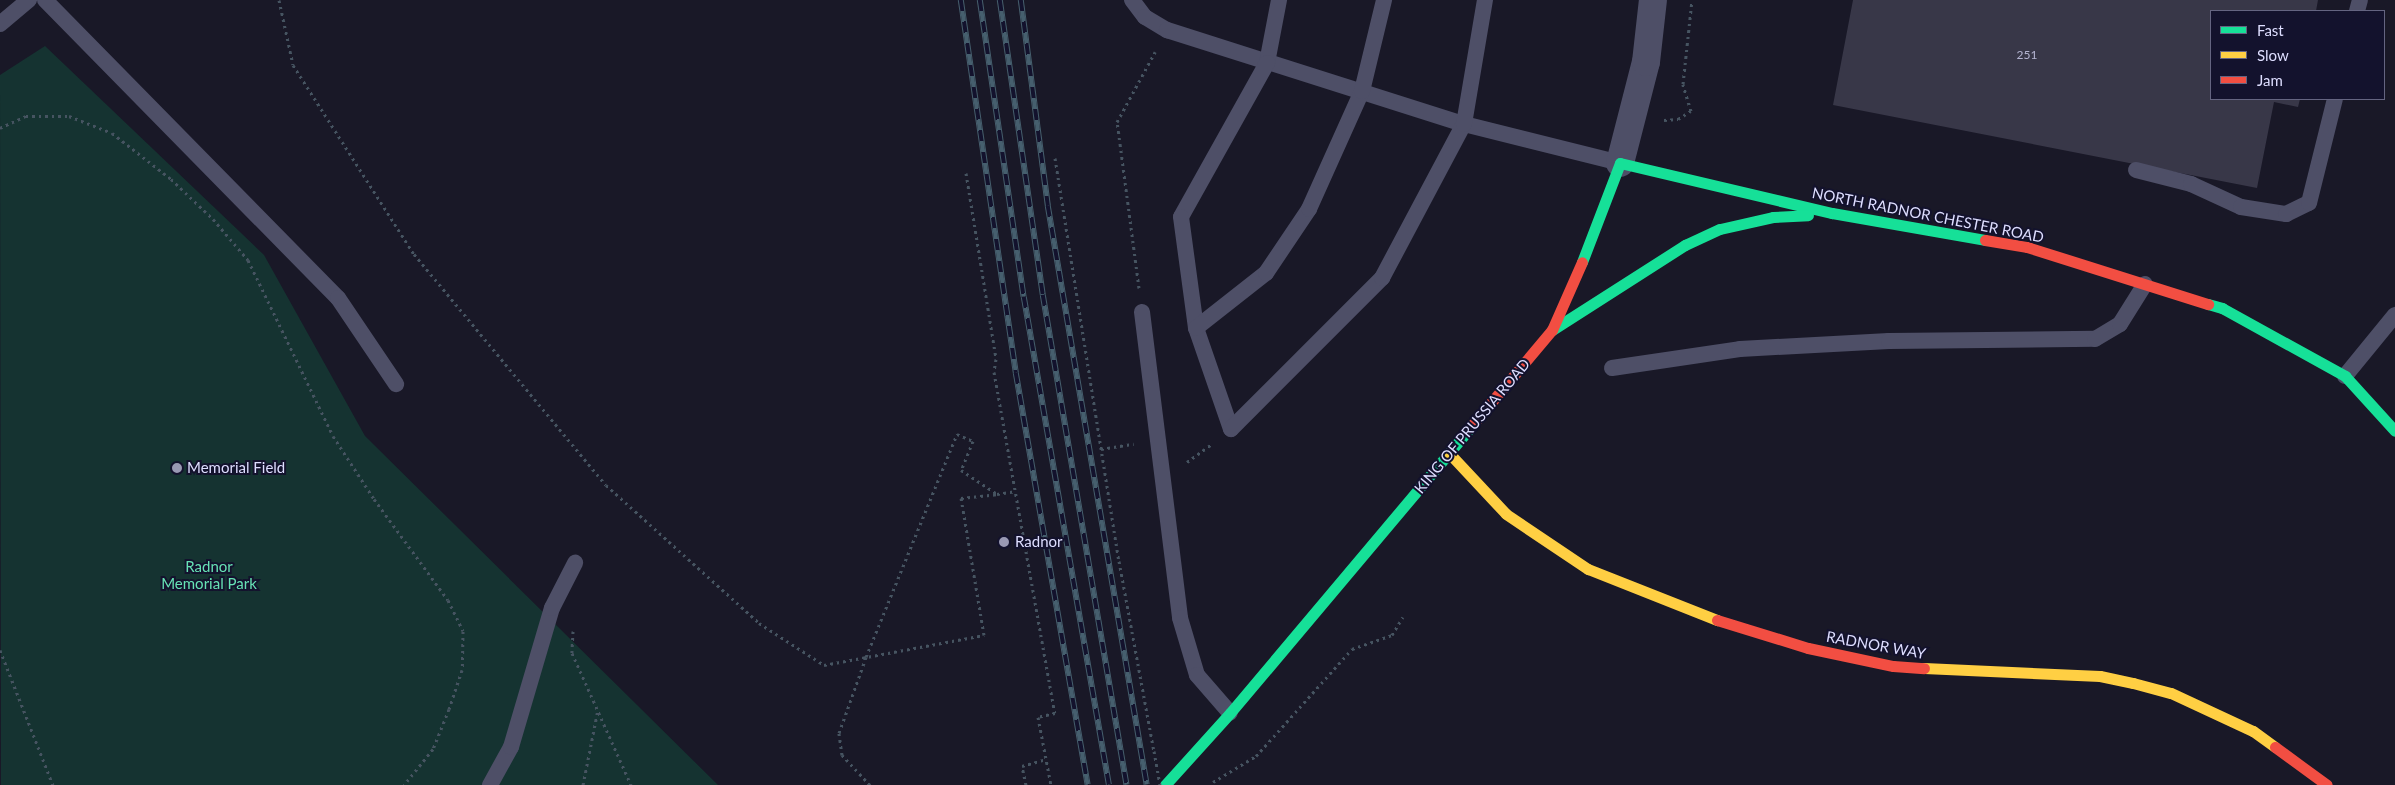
<!DOCTYPE html>
<style>
body{margin:0}
#map{position:relative;width:2395px;height:785px;overflow:hidden;background:#191827;font-family:Lato,sans-serif}
div>[style]{position:absolute}
.green>*{inset:0;background:#153331}
.building>*{inset:0;background:#383748}
.path>*{height:3px;margin-top:-1.5px;transform-origin:0;background:repeating-linear-gradient(90deg,#465461 0 2.5px,transparent 0 6.5px)}
.lane>*{height:16px;margin:-8px;padding:0 8px;transform-origin:8px;border-radius:8px;background:#4e4f67}
.street>*{height:28px;margin:-14px;padding:0 14px;transform-origin:14px;border-radius:14px;background:#4e4f67}
.fast>*{height:11px;margin:-5.5px;padding:0 5.5px;transform-origin:5.5px;border-radius:5.5px;background:#16e098}
.slow>*{height:11px;margin:-5.5px;padding:0 5.5px;transform-origin:5.5px;border-radius:5.5px;background:#ffcf43}
.jam>*{height:11px;margin:-5.5px;padding:0 5.5px;transform-origin:5.5px;border-radius:5.5px;background:#f24e42}
.rail>*{height:5.5px;margin-top:-2.75px;transform-origin:0;background:repeating-linear-gradient(90deg,#13122d 0 11px,#465f6e 0 22px);box-sizing:border-box;border-block:1px solid #465f6e}
.path-bridge>*{height:3px;margin-top:-1.5px;transform-origin:0;background:repeating-linear-gradient(90deg,#465461 0 2.5px,transparent 0 6.5px)}
.dots>*{width:14px;height:14px;translate:-50% -50%;box-sizing:border-box;border:2px solid #13122d;border-radius:50%}
span{translate:-50% -50%;white-space:nowrap;text-align:center;line-height:1.15;-webkit-text-stroke:4px #13122d;paint-order:stroke}
.number-label{font-size:12px;color:#b4b4d1}
.number-label span{-webkit-text-stroke-width:0}
.street-label{font-size:15px;color:#dedeff}
.poi-label{font-size:15px;color:#dedeff}
.left{translate:0 -50%;text-align:left}
.park-label{font-size:15px;color:#66e2b4}
.legend{position:absolute;left:2210px;top:10px;width:175px;height:90px;box-sizing:border-box;background:#13122d;border:1px solid #646481;margin:0;padding:6px 9px;list-style:none;font-size:15px;color:#dedeff}
.legend li{display:flex;align-items:center;gap:10px;height:25px}
.legend b{width:25px;border:1px solid #646481}
</style>
<div id="map">
<div class="green">
<div style="clip-path:polygon(45px 46px,264px 255px,365px 436px,718px 785px,1px 785px,0 75px)"></div>
</div>
<div class="building">
<div style="clip-path:polygon(1853px 0,2318px 0,2316px 11px,2211px 11px,2211px 99px,2300px 99px,2298px 107px,2274px 102px,2257px 188px,1833px 105px)"></div>
</div>
<div class="path">
<div style="left:279px;top:0;width:66px;rotate:77.8deg"></div>
<div style="left:293px;top:65px;width:224px;rotate:57.4deg"></div>
<div style="left:414px;top:254px;width:300px;rotate:50.3deg"></div>
<div style="left:606px;top:485px;width:206px;rotate:42deg"></div>
<div style="left:759px;top:623px;width:77px;rotate:32.9deg"></div>
<div style="left:824px;top:665px;width:163px;rotate:-10.6deg"></div>
<div style="left:984px;top:635px;width:139px;rotate:-99.5deg"></div>
<div style="left:961px;top:498px;width:36px;rotate:-6deg"></div>
<div style="left:1664px;top:120px;width:14px;rotate:-4deg"></div>
<div style="left:1678px;top:119px;width:15px;rotate:-32deg"></div>
<div style="left:1691px;top:111px;width:28px;rotate:-107deg"></div>
<div style="left:1683px;top:84px;width:84px;rotate:-83.9deg"></div>
<div style="left:0;top:128px;width:29px;rotate:-25deg"></div>
<div style="left:26px;top:116px;width:43px"></div>
<div style="left:69px;top:116px;width:46px;rotate:21.6deg"></div>
<div style="left:112px;top:133px;width:75px;rotate:37.9deg"></div>
<div style="left:171px;top:179px;width:58px;rotate:43.6deg"></div>
<div style="left:213px;top:219px;width:54px;rotate:49.5deg"></div>
<div style="left:248px;top:260px;width:195px;rotate:64.2deg"></div>
<div style="left:333px;top:436px;width:75px;rotate:56.9deg"></div>
<div style="left:374px;top:499px;width:125px;rotate:53.8deg"></div>
<div style="left:448px;top:600px;width:34px;rotate:64deg"></div>
<div style="left:463px;top:631px;width:39px;rotate:91deg"></div>
<div style="left:462px;top:670px;width:41px;rotate:108.4deg"></div>
<div style="left:449px;top:709px;width:43px;rotate:111.8deg"></div>
<div style="left:433px;top:749px;width:46px;rotate:128.9deg"></div>
<div style="left:1055px;top:158px;width:408px;rotate:81deg"></div>
<div style="left:1119px;top:561px;width:193px;rotate:79.6deg"></div>
<div style="left:966px;top:173px;width:188px;rotate:80.8deg"></div>
<div style="left:996px;top:359px;width:13px;rotate:99deg"></div>
<div style="left:994px;top:372px;width:346px;rotate:79.9deg"></div>
<div style="left:1055px;top:713px;width:17px;rotate:167deg"></div>
<div style="left:1038px;top:717px;width:69px;rotate:79.2deg"></div>
<div style="left:1139px;top:288px;width:167px;rotate:-97.5deg"></div>
<div style="left:1117px;top:122px;width:80px;rotate:-61.5deg"></div>
<div style="left:1101px;top:449px;width:33px;rotate:-9deg"></div>
<div style="left:1187px;top:462px;width:29px;rotate:-36deg"></div>
<div style="left:573px;top:631px;width:22px;rotate:93deg"></div>
<div style="left:572px;top:653px;width:145px;rotate:65.9deg"></div>
<div style="left:0;top:650px;width:145px;rotate:68.6deg"></div>
<div style="left:1213px;top:782px;width:50px;rotate:-31.2deg"></div>
<div style="left:1256px;top:756px;width:144px;rotate:-48.1deg"></div>
<div style="left:1352px;top:649px;width:42px;rotate:-19.3deg"></div>
<div style="left:1392px;top:635px;width:21px;rotate:-59deg"></div>
<div style="left:583px;top:785px;width:77px;rotate:-78.8deg"></div>
<div style="left:870px;top:785px;width:41px;rotate:-133deg"></div>
<div style="left:842px;top:755px;width:22px;rotate:-98deg"></div>
<div style="left:839px;top:733px;width:81px;rotate:-70.4deg"></div>
<div style="left:866px;top:657px;width:241px;rotate:-67.8deg"></div>
<div style="left:957px;top:434px;width:17px;rotate:24deg"></div>
<div style="left:973px;top:441px;width:31px;rotate:112deg"></div>
<div style="left:961px;top:470px;width:43px;rotate:33.7deg"></div>
<div style="left:997px;top:494px;width:18px;rotate:-9deg"></div>
<div style="left:1026px;top:785px;width:19px;rotate:-102deg"></div>
<div style="left:1022px;top:766px;width:25px;rotate:-16deg"></div>
</div>
<div class="lane">
<div style="left:45px;top:0;width:418px;rotate:45.5deg"></div>
<div style="left:338px;top:298px;width:104px;rotate:56deg"></div>
<div style="left:1132px;top:0;width:21px;rotate:53deg"></div>
<div style="left:1145px;top:17px;width:26px;rotate:31deg"></div>
<div style="left:1167px;top:30px;width:312px;rotate:17.6deg"></div>
<div style="left:1464px;top:124px;width:161px;rotate:14deg"></div>
<div style="left:1279px;top:0;width:64px;rotate:100.8deg"></div>
<div style="left:1267px;top:63px;width:176px;rotate:119.2deg"></div>
<div style="left:1181px;top:217px;width:112px;rotate:82.3deg"></div>
<div style="left:1196px;top:328px;width:107px;rotate:70.9deg"></div>
<div style="left:1231px;top:429px;width:214px;rotate:-45deg"></div>
<div style="left:1382px;top:278px;width:174px;rotate:-62deg"></div>
<div style="left:1464px;top:124px;width:126px;rotate:-80.4deg"></div>
<div style="left:2357px;top:11px;width:11px;rotate:-75deg"></div>
<div style="left:0;top:24px;width:38px;rotate:-40deg"></div>
<div style="left:2136px;top:170px;width:57px;rotate:14.3deg"></div>
<div style="left:2191px;top:184px;width:55px;rotate:24.7deg"></div>
<div style="left:2241px;top:207px;width:46px;rotate:8.8deg"></div>
<div style="left:2286px;top:214px;width:25px;rotate:-26deg"></div>
<div style="left:2309px;top:203px;width:107px;rotate:-76deg"></div>
<div style="left:1142px;top:312px;width:308px;rotate:82.9deg"></div>
<div style="left:1180px;top:618px;width:59px;rotate:73.4deg"></div>
<div style="left:1197px;top:675px;width:50px;rotate:49deg"></div>
<div style="left:1196px;top:328px;width:89px;rotate:-38.2deg"></div>
<div style="left:1266px;top:273px;width:77px;rotate:-56.1deg"></div>
<div style="left:1309px;top:209px;width:129px;rotate:-65.8deg"></div>
<div style="left:1362px;top:91px;width:94px;rotate:-76.4deg"></div>
<div style="left:1612px;top:368px;width:129px;rotate:-8.4deg"></div>
<div style="left:1740px;top:349px;width:149px;rotate:-3.1deg"></div>
<div style="left:1889px;top:341px;width:206px;rotate:-0.6deg"></div>
<div style="left:2095px;top:339px;width:29px;rotate:-31deg"></div>
<div style="left:2120px;top:324px;width:47px;rotate:-58deg"></div>
<div style="left:2345px;top:376px;width:79px;rotate:-50.7deg"></div>
<div style="left:490px;top:785px;width:43px;rotate:-61.1deg"></div>
<div style="left:511px;top:747px;width:145px;rotate:-73.6deg"></div>
<div style="left:552px;top:608px;width:51px;rotate:-62.9deg"></div>
</div>
<div class="street">
<div style="left:1620px;top:163px;width:104px;rotate:-75.6deg"></div>
<div style="left:1646px;top:62px;width:62px;rotate:-83.6deg"></div>
</div>
<div class="fast">
<div style="left:1582px;top:262px;width:106px;rotate:-69deg"></div>
<div style="left:1620px;top:163px;width:218px;rotate:13.3deg"></div>
<div style="left:1832px;top:213px;width:155px;rotate:10deg"></div>
<div style="left:2208px;top:304px;width:15px;rotate:16deg"></div>
<div style="left:2222px;top:308px;width:141px;rotate:28.9deg"></div>
<div style="left:2345px;top:376px;width:74px;rotate:47.7deg"></div>
<div style="left:1552px;top:330px;width:158px;rotate:-32.6deg"></div>
<div style="left:1685px;top:245px;width:38px;rotate:-25deg"></div>
<div style="left:1720px;top:229px;width:54px;rotate:-12.8deg"></div>
<div style="left:1773px;top:217px;width:35px;rotate:-3deg"></div>
<div style="left:1165px;top:785px;width:97px;rotate:-47.9deg"></div>
<div style="left:1230px;top:713px;width:378px;rotate:-49.9deg"></div>
</div>
<div class="slow">
<div style="left:1449px;top:453px;width:83px;rotate:46.9deg"></div>
<div style="left:1506px;top:514px;width:99px;rotate:33.9deg"></div>
<div style="left:1588px;top:569px;width:139px;rotate:21.6deg"></div>
<div style="left:1924px;top:668px;width:176px;rotate:2.6deg"></div>
<div style="left:2100px;top:676px;width:34px;rotate:12deg"></div>
<div style="left:2133px;top:683px;width:39px;rotate:15deg"></div>
<div style="left:2171px;top:693px;width:90px;rotate:24.9deg"></div>
<div style="left:2253px;top:731px;width:27px;rotate:36deg"></div>
</div>
<div class="jam">
<div style="left:1985px;top:240px;width:43px;rotate:9.5deg"></div>
<div style="left:2027px;top:247px;width:190px;rotate:17.5deg"></div>
<div style="left:1473px;top:424px;width:123px;rotate:-50deg"></div>
<div style="left:1552px;top:330px;width:74px;rotate:-66.2deg"></div>
<div style="left:1717px;top:620px;width:95px;rotate:17.1deg"></div>
<div style="left:1808px;top:648px;width:87px;rotate:12deg"></div>
<div style="left:1893px;top:666px;width:31px;rotate:4deg"></div>
<div style="left:2275px;top:747px;width:64px;rotate:36.2deg"></div>
</div>
<div class="rail">
<div style="left:961px;top:0;width:377px;rotate:81.6deg"></div>
<div style="left:1016px;top:373px;width:418px;rotate:80.1deg"></div>
<div style="left:980px;top:0;width:300px;rotate:81.6deg"></div>
<div style="left:1024px;top:297px;width:495px;rotate:80.1deg"></div>
<div style="left:1000px;top:0;width:298px;rotate:81.7deg"></div>
<div style="left:1043px;top:295px;width:497px;rotate:80.3deg"></div>
<div style="left:1021px;top:0;width:208px;rotate:82.5deg"></div>
<div style="left:1048px;top:206px;width:587px;rotate:80.3deg"></div>
</div>
<div class="path-bridge">
<div style="left:1154px;top:751px;width:35px;rotate:80deg"></div>
</div>
<div class="dots">
<div style="left:177px;top:468px;background:#9999b3"></div>
<div style="left:1004px;top:542px;background:#9999b3"></div>
</div>
<div class="number-label">
<span style="left:2027px;top:55px">251</span>
</div>
<div class="street-label">
<span style="left:1928px;top:215px;rotate:11deg">NORTH RADNOR CHESTER ROAD</span>
<span style="left:1472px;top:426px;rotate:-50deg">KING OF PRUSSIA ROAD</span>
<span style="left:1876px;top:645px;rotate:10deg">RADNOR WAY</span>
</div>
<div class="poi-label">
<span class="left" style="left:187px;top:468px">Memorial Field</span>
<span class="left" style="left:1015px;top:542px">Radnor</span>
</div>
<div class="park-label">
<span style="left:209px;top:575px">Radnor<br>Memorial Park</span>
</div>
<ul class="legend">
<li><b style="height:6px;background:#16e098"></b>Fast</li>
<li><b style="height:6px;background:#ffcf43"></b>Slow</li>
<li><b style="height:6px;background:#f24e42"></b>Jam</li>
</ul>
</div>
